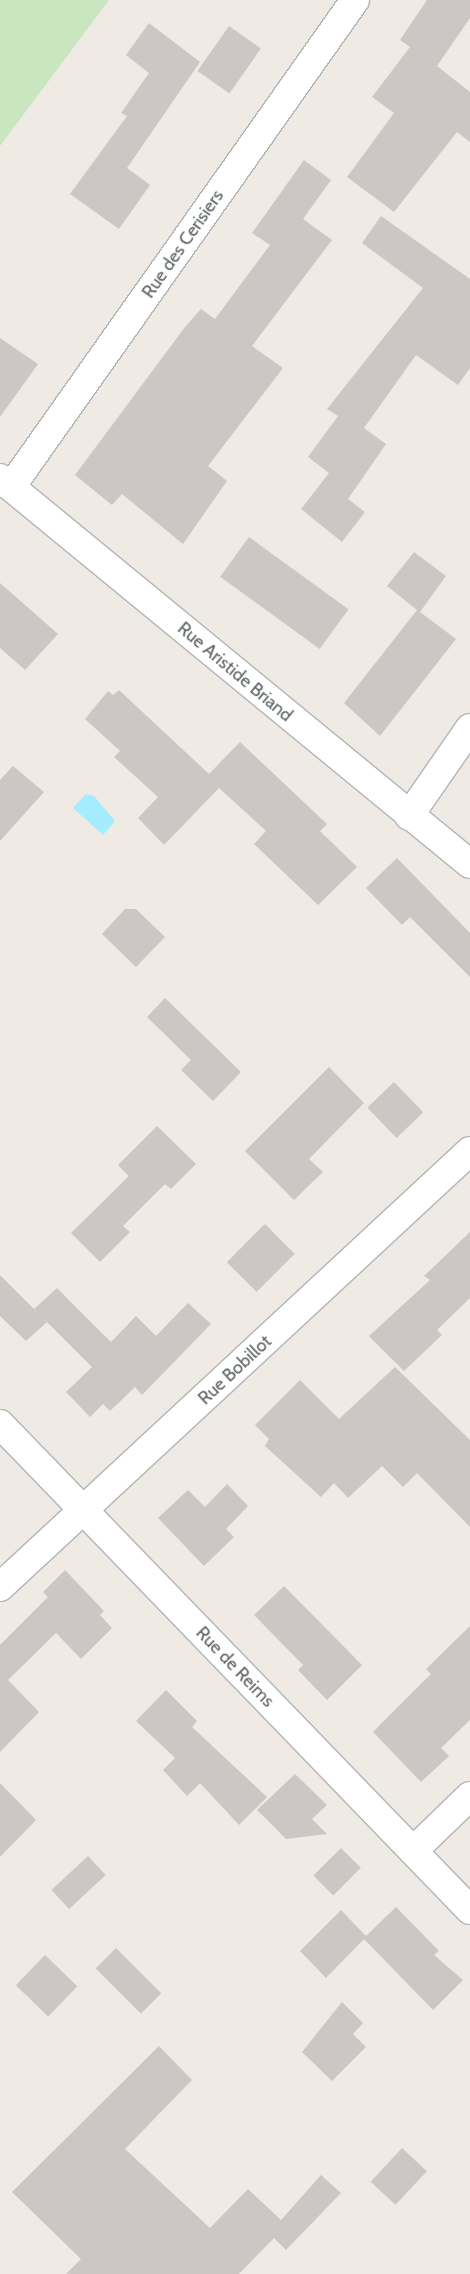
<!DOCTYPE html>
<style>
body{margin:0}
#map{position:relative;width:470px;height:2274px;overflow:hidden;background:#efeae4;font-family:Cabin,sans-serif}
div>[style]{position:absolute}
.green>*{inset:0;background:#cae6c1}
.water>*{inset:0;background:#a5ecfe}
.building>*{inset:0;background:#ccc7c4;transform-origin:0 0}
.roads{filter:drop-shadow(1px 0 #b2b6b9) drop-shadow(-1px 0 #b2b6b9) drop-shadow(0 1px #b2b6b9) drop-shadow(0 -1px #b2b6b9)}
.minor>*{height:28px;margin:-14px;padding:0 14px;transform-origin:14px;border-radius:14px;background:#fff}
span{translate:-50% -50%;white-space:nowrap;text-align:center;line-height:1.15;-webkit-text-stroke:5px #fff;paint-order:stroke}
.street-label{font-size:18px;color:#5c6265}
</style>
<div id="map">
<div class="green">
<div style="clip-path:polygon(0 0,109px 0,0 146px)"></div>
</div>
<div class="water">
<div style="clip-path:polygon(86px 794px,94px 796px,115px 821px,103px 835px,73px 808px)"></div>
</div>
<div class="building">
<div style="clip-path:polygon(427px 0,470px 0,470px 18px,437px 66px,470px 92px,470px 142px,457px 132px,394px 212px,347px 177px,394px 113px,372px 97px,410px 47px,400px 40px)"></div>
<div style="clip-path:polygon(149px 23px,200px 62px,127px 168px,150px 185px,119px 229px,70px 194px,127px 116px,121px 113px,149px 73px,126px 55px)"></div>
<div style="left:229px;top:26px;width:39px;height:55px;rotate:35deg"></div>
<div style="clip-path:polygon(304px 160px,331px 180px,303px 219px,332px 240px,252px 346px,283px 368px,208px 466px,227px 481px,183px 544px,122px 494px,112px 505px,75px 475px,185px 327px,201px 309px,215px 319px,270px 245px,252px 233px)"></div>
<div style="clip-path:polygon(381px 216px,470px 279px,470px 368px,458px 385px,416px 355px,364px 428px,386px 444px,348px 499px,365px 512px,342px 542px,301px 509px,329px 473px,308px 457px,338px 416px,327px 409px,423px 288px,362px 243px)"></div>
<div style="clip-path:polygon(0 338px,38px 364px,0 417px)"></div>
<div style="left:249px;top:537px;width:123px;height:49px;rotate:36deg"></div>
<div style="clip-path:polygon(414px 552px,446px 576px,420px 612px,456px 639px,380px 736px,344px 703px,417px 610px,387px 586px)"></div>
<div style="clip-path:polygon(0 583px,58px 634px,25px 670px,0 648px)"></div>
<div style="clip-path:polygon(119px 690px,209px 774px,240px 742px,327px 824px,320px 831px,357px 867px,318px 905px,254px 844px,266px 831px,219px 788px,164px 845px,138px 818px,158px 797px,114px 757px,120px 751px,85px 719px,108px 691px,113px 695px)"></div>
<div style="clip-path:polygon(13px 766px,44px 792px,0 841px,0 780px)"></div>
<div style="clip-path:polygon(397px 858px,470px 933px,470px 977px,410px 917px,402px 925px,366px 888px)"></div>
<div style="clip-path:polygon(125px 909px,136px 909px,165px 937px,136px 967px,102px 934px)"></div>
<div style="clip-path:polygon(165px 998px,241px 1072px,213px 1101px,181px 1070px,191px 1060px,147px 1017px)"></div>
<div style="clip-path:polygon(329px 1067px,364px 1103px,309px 1159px,323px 1172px,294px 1200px,245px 1151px)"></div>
<div style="left:394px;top:1082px;width:42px;height:37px;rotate:46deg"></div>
<div style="clip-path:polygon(157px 1126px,196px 1164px,171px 1189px,165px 1184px,123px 1226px,130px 1232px,100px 1262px,71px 1233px,129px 1176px,118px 1165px)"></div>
<div style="left:265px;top:1224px;width:42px;height:54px;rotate:45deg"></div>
<div style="clip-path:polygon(470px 1232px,470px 1298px,437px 1330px,442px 1335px,404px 1371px,369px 1336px,430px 1280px,424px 1276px)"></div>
<div style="clip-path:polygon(0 1275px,47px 1322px,26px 1341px,0 1316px)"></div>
<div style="clip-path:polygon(57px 1288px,111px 1342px,136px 1316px,156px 1336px,188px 1303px,211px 1324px,142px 1395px,135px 1387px,110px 1411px,103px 1404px,90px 1417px,66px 1392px,92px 1367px,34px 1309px)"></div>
<div style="clip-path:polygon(395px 1367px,470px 1440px,470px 1527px,417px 1473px,403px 1487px,382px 1466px,348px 1498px,334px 1483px,321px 1497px,265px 1446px,269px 1439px,255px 1425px,300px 1380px,339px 1419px)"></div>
<div style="clip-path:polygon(227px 1484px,248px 1506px,226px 1529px,234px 1537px,204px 1566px,158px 1518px,188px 1490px,205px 1507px)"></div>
<div style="clip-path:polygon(65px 1570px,104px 1611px,100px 1615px,112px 1628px,81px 1659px,56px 1633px,8px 1680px,39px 1712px,0 1752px,0 1645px,48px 1597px,43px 1592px)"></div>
<div style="clip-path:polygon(284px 1586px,362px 1665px,327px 1700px,298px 1670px,303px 1665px,254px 1615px)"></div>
<div style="clip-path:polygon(470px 1626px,470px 1720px,441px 1748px,449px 1756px,421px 1782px,373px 1732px,431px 1674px,426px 1669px)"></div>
<div style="clip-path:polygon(166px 1690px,197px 1721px,192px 1727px,267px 1797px,239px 1825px,200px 1783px,187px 1796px,163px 1770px,175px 1758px,136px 1721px)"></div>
<div style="clip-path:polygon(295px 1774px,327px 1805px,312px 1819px,327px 1834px,286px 1839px,257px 1810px)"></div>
<div style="clip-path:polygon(0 1783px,36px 1820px,0 1857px)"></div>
<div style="left:341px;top:1848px;width:28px;height:39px;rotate:45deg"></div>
<div style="left:88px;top:1856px;width:26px;height:50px;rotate:47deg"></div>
<div style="clip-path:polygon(396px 1907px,439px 1951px,434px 1955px,463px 1980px,433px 2010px,364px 1939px,326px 1978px,300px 1951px,341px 1910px,366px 1936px)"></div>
<div style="left:116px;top:1948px;width:64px;height:29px;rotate:45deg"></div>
<div style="left:45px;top:1955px;width:45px;height:42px;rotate:44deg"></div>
<div style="clip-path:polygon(342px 2002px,363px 2023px,353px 2034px,366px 2047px,332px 2081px,302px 2052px)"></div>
<div style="clip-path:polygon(159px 2046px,192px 2080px,125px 2149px,210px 2228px,248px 2189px,281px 2220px,321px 2175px,341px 2193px,286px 2250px,274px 2238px,239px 2274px,66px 2274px,81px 2259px,12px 2192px)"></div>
<div style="left:402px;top:2148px;width:34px;height:46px;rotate:43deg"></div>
</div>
<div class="roads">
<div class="minor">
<div style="left:0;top:478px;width:608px;rotate:39.4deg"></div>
<div style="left:11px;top:487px;width:596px;rotate:-54.76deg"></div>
<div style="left:409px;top:816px;width:107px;rotate:-55.3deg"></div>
<div style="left:0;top:1424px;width:676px;rotate:45.96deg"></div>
<div style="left:0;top:1587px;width:641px;rotate:-42.85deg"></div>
<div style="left:413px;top:1851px;width:79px;rotate:-44deg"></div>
</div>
</div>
<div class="street-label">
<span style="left:183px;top:244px;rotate:-55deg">Rue des Cerisiers</span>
<span style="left:235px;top:672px;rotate:40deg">Rue Aristide Briand</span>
<span style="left:235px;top:1370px;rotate:-43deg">Rue Bobillot</span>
<span style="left:235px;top:1667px;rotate:46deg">Rue de Reims</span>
</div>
</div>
